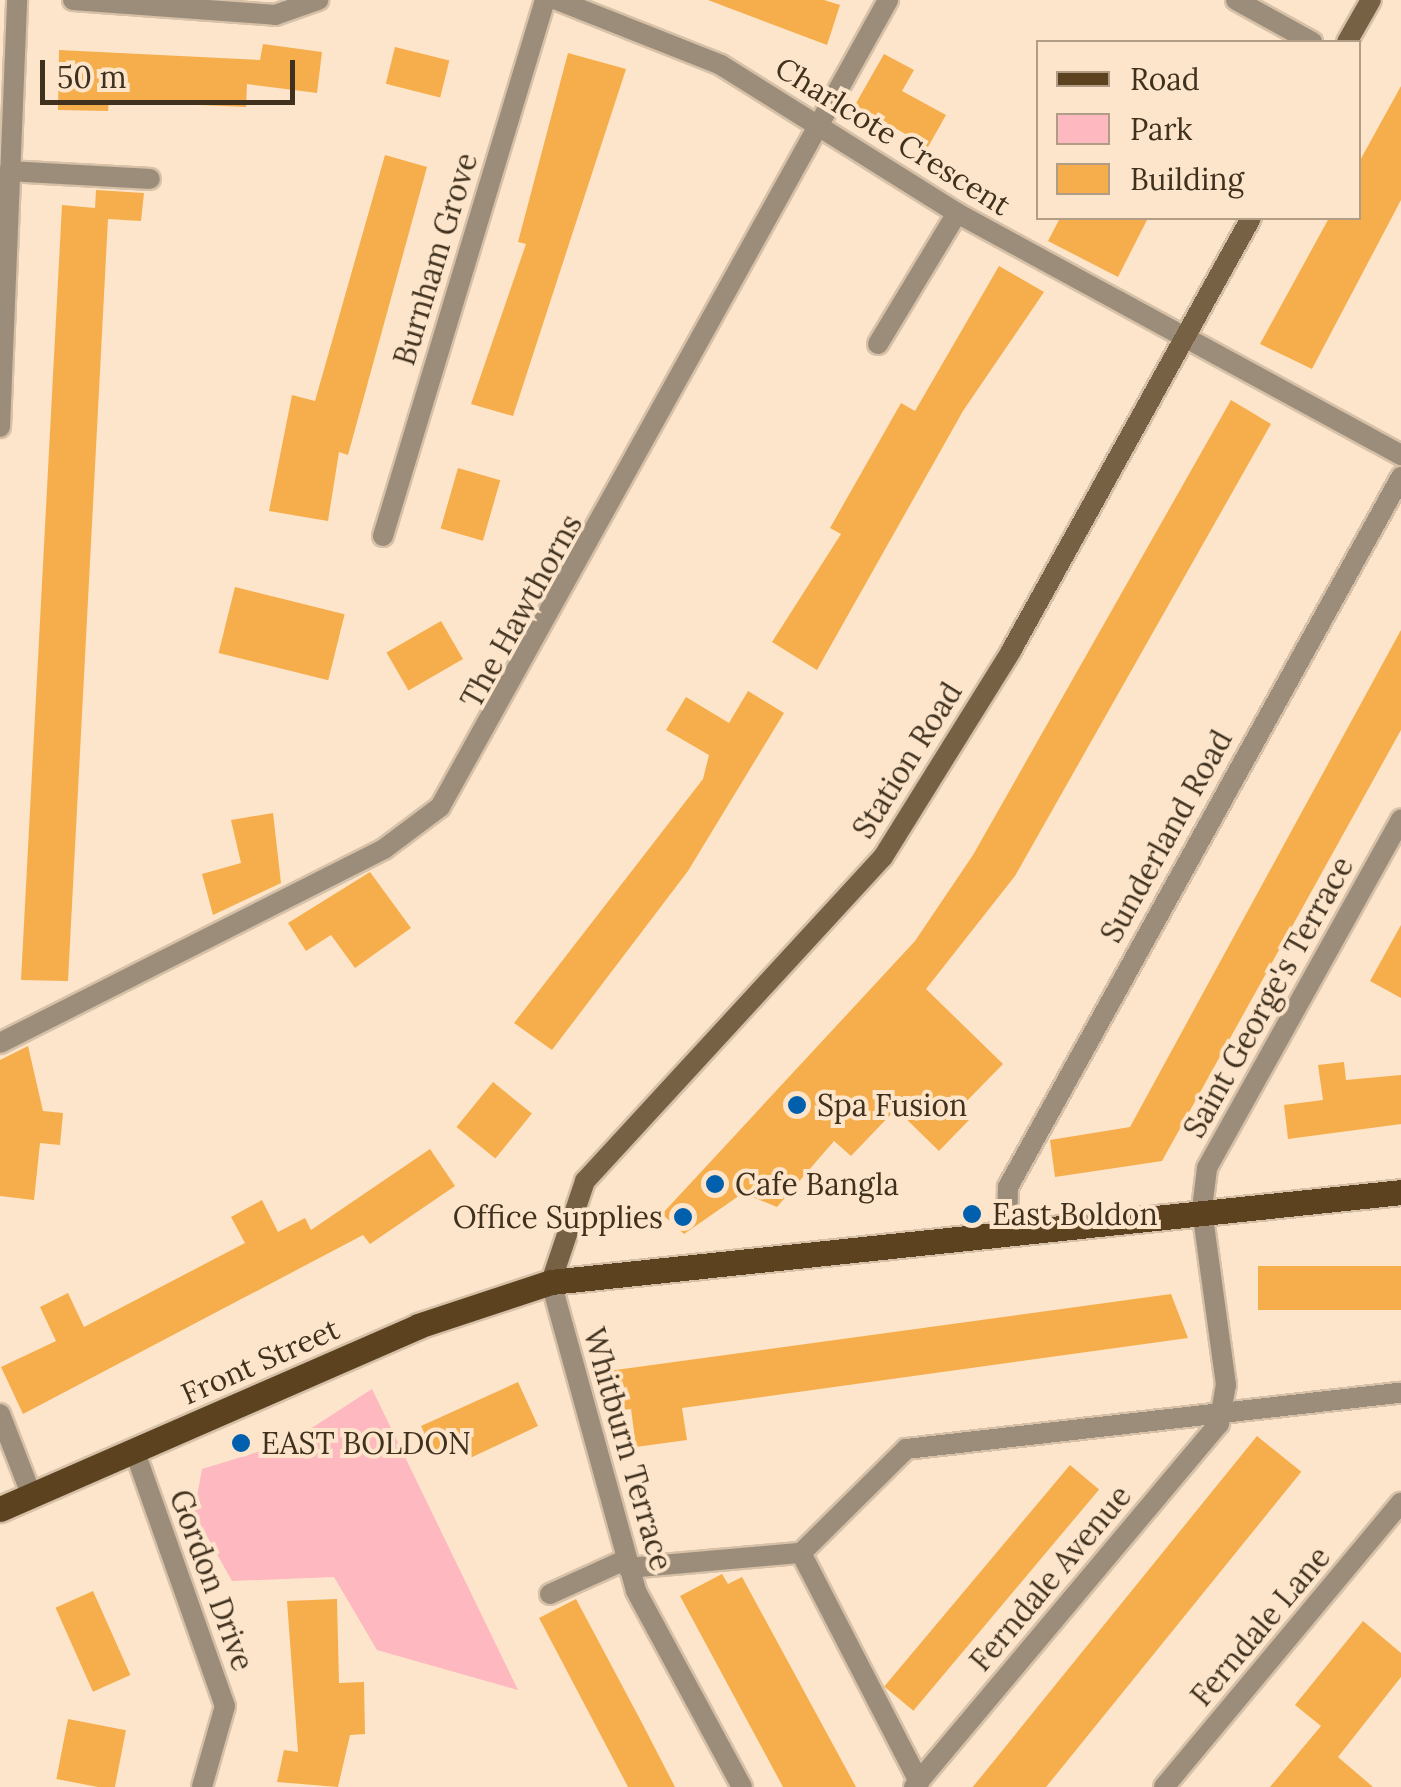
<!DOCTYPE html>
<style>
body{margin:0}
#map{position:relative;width:1401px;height:1787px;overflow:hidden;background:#fce5ca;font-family:Lora,serif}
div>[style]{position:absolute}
.green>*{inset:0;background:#fdb8c0}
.building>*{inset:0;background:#f6ae4c;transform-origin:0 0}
.roads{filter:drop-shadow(2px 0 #d6c1a8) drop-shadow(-2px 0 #d6c1a8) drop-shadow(0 2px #d6c1a8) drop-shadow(0 -2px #d6c1a8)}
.service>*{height:20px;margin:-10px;padding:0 10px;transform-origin:10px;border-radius:10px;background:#9c8c7a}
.minor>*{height:20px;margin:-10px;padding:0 10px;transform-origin:10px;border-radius:10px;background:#9c8c7a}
.secondary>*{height:20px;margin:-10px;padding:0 10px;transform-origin:10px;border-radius:10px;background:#776145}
.primary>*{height:25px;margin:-12.5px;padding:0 12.5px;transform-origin:12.5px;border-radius:12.5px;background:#5c421f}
.dots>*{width:28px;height:28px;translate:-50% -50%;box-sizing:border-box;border:5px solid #fce5ca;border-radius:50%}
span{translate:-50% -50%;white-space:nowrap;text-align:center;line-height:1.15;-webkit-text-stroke:8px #fce5ca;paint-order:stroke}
.street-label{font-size:30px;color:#40311f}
.poi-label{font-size:30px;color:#40311f}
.left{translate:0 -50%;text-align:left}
.right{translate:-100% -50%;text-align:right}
.legend{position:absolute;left:1036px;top:40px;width:325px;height:180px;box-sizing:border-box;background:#fce5ca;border:2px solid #b19d86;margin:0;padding:12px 18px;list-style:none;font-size:30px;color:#40311f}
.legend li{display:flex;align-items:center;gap:20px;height:50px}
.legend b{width:50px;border:2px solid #b19d86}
.scale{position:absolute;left:40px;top:60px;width:255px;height:45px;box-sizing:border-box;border:5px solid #40311f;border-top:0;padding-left:12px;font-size:30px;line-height:35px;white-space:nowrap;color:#40311f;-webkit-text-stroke:8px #fce5ca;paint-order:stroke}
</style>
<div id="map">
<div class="green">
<div style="clip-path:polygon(372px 1389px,518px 1690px,377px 1650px,334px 1577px,232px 1581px,194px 1513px,202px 1469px,290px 1442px)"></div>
</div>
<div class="building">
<div style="clip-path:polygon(708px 0,824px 0,840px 5px,827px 45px)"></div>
<div style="clip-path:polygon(263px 44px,322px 52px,317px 93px,247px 84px,246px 107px,109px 101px,108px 111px,58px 110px,59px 50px,260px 60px)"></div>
<div style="left:395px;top:47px;width:56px;height:38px;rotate:14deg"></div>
<div style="clip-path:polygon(568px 53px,626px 69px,513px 416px,471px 404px,526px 244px,518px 242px)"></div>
<div style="clip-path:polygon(884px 54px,914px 70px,902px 91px,946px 115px,928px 147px,855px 105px)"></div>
<div style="clip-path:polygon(1401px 86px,1401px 200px,1312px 369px,1260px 344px,1329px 218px,1358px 218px,1358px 164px)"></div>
<div style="clip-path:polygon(385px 155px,427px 167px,348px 455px,339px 452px,328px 521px,269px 511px,292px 395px,315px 401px)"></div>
<div style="clip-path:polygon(96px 190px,144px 193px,141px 221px,108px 219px,68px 981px,21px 980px,62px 205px,95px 208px)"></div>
<div style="clip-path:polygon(1060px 218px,1148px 218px,1118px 277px,1048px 241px)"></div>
<div style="clip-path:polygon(999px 266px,1044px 292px,963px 411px,817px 670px,772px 642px,841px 534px,830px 528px,901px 403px,915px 411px)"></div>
<div style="clip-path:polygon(1231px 400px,1271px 424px,1015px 876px,926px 989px,1003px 1064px,958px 1110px,969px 1120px,939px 1151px,896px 1109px,851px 1156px,834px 1141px,777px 1207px,743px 1193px,684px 1234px,662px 1214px,915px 941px,973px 855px)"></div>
<div style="left:458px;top:468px;width:44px;height:63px;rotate:16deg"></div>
<div style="left:235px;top:587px;width:113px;height:68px;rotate:14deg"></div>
<div style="left:441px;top:621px;width:44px;height:63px;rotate:60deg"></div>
<div style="clip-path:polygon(1401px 630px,1401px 730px,1162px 1161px,1055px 1177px,1050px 1140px,1130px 1127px)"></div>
<div style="clip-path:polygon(748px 691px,784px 713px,688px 871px,552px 1050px,514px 1023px,703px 779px,709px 755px,666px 730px,686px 697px,729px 723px)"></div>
<div style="clip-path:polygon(273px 813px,281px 883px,213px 915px,202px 874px,241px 863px,231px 820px)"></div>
<div style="clip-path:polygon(370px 872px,411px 928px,355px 968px,331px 935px,306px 951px,288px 923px)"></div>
<div style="clip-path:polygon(1401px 925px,1401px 998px,1370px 981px)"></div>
<div style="clip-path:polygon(28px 1046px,43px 1111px,63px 1113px,60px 1145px,40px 1143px,34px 1200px,0 1196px,0 1060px)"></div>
<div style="clip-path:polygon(1344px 1062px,1346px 1080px,1401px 1075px,1401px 1124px,1288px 1139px,1284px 1105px,1323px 1100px,1318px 1065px)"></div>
<div style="left:493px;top:1082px;width:50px;height:58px;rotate:39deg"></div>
<div style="clip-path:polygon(430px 1149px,455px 1186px,370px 1244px,363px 1235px,23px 1414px,1px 1367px,56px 1341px,40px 1307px,68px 1293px,84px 1327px,245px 1243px,231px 1217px,262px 1200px,278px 1232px,305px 1218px,311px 1230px)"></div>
<div style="left:1401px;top:1266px;width:44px;height:143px;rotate:90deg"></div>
<div style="clip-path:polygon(1171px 1294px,1188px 1338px,682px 1408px,687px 1440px,636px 1447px,631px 1409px,613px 1411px,608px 1371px)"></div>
<div style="clip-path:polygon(518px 1382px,538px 1426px,468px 1459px,461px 1443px,434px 1455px,421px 1426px)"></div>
<div style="left:1257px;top:1436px;width:57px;height:459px;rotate:39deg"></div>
<div style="left:1070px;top:1465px;width:38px;height:289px;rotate:40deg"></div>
<div style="clip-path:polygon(722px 1574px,728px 1584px,742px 1577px,856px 1787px,783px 1787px,680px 1596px)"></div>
<div style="left:93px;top:1591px;width:92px;height:41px;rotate:66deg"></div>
<div style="clip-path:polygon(337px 1599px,339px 1683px,364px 1682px,365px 1734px,350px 1735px,338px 1787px,277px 1782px,284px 1750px,298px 1752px,287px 1601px)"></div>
<div style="clip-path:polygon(576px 1599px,642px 1723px,675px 1787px,628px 1787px,539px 1618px)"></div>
<div style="clip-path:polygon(1363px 1621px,1401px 1653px,1401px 1677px,1338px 1757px,1373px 1787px,1270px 1787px,1321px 1726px,1295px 1705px)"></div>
<div style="left:68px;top:1719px;width:59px;height:61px;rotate:11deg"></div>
</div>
<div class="roads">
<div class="service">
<div style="left:9px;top:171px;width:141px;rotate:3.2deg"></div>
<div style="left:0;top:1043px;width:430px;rotate:-26.8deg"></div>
<div style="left:384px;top:849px;width:70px;rotate:-36.9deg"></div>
<div style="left:440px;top:807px;width:923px;rotate:-60.96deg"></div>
<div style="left:1007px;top:1231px;width:44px;rotate:-88.7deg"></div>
<div style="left:1008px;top:1187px;width:812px;rotate:-61.03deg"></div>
<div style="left:801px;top:1553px;width:258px;rotate:62.7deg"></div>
<div style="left:628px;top:1568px;width:174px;rotate:-5deg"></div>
<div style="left:801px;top:1553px;width:148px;rotate:-44.7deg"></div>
<div style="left:906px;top:1449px;width:498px;rotate:-6.5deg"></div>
<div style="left:550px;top:1594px;width:82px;rotate:-24.4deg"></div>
<div style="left:1164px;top:1787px;width:370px;rotate:-50.2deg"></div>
</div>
<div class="minor">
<div style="left:73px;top:0;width:203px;rotate:4.2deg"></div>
<div style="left:275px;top:15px;width:46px;rotate:-19.2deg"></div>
<div style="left:557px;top:0;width:176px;rotate:21.6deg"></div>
<div style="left:721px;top:65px;width:279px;rotate:32.1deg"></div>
<div style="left:957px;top:213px;width:506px;rotate:28.59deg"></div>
<div style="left:1236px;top:0;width:87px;rotate:28.9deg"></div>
<div style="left:878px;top:344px;width:153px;rotate:-58.9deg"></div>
<div style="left:0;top:427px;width:427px;rotate:-87.7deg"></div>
<div style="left:383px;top:536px;width:560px;rotate:-73.18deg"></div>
<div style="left:551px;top:1282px;width:320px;rotate:74.6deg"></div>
<div style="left:636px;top:1591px;width:223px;rotate:61.6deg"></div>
<div style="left:0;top:1414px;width:86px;rotate:68.8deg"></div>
<div style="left:135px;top:1452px;width:269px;rotate:70.5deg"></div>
<div style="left:225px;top:1706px;width:84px;rotate:105.9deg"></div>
<div style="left:914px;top:1787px;width:474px;rotate:-50deg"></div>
<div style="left:1219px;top:1424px;width:40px;rotate:-80deg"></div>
<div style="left:1226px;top:1385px;width:178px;rotate:-97.8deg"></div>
<div style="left:1202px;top:1209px;width:41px;rotate:-83deg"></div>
<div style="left:1207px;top:1168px;width:399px;rotate:-60.9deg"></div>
</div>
<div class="secondary">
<div style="left:1347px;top:42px;width:48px;rotate:-60.3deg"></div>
<div style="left:551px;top:1282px;width:107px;rotate:-71.4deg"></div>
<div style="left:585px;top:1181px;width:440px;rotate:-47.4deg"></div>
<div style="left:883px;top:857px;width:243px;rotate:-58.1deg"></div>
<div style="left:1011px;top:651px;width:495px;rotate:-61deg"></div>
</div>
<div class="primary">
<div style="left:0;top:1509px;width:456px;rotate:-23.6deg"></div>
<div style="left:418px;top:1326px;width:140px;rotate:-18.3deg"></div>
<div style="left:551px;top:1282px;width:855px;rotate:-6.04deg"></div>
</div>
</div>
<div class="dots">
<div style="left:797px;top:1105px;background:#0060ad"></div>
<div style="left:715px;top:1184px;background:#0060ad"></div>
<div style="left:972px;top:1214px;background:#0060ad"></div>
<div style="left:683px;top:1217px;background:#0060ad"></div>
<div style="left:241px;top:1443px;background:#0060ad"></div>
</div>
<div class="street-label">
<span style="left:893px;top:136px;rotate:32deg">Charlcote Crescent</span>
<span style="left:435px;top:259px;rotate:-73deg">Burnham Grove</span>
<span style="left:521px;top:611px;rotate:-61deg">The Hawthorns</span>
<span style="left:907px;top:760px;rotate:-58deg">Station Road</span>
<span style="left:1166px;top:836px;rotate:-61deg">Sunderland Road</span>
<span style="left:1268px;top:997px;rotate:-61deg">Saint George's Terrace</span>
<span style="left:260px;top:1361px;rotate:-24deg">Front Street</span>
<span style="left:628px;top:1449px;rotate:74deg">Whitburn Terrace</span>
<span style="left:1050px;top:1578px;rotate:-50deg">Ferndale Avenue</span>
<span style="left:212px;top:1580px;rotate:70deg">Gordon Drive</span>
<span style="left:1260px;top:1626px;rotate:-50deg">Ferndale Lane</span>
</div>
<div class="poi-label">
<span class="left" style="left:817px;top:1105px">Spa Fusion</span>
<span class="left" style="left:735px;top:1184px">Cafe Bangla</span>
<span class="left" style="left:992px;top:1214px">East Boldon</span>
<span class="right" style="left:663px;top:1217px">Office Supplies</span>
<span class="left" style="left:261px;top:1443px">EAST BOLDON</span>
</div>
<ul class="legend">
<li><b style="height:12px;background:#5c421f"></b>Road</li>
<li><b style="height:28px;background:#fdb8c0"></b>Park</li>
<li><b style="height:28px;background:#f6ae4c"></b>Building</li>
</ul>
<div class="scale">50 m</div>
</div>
